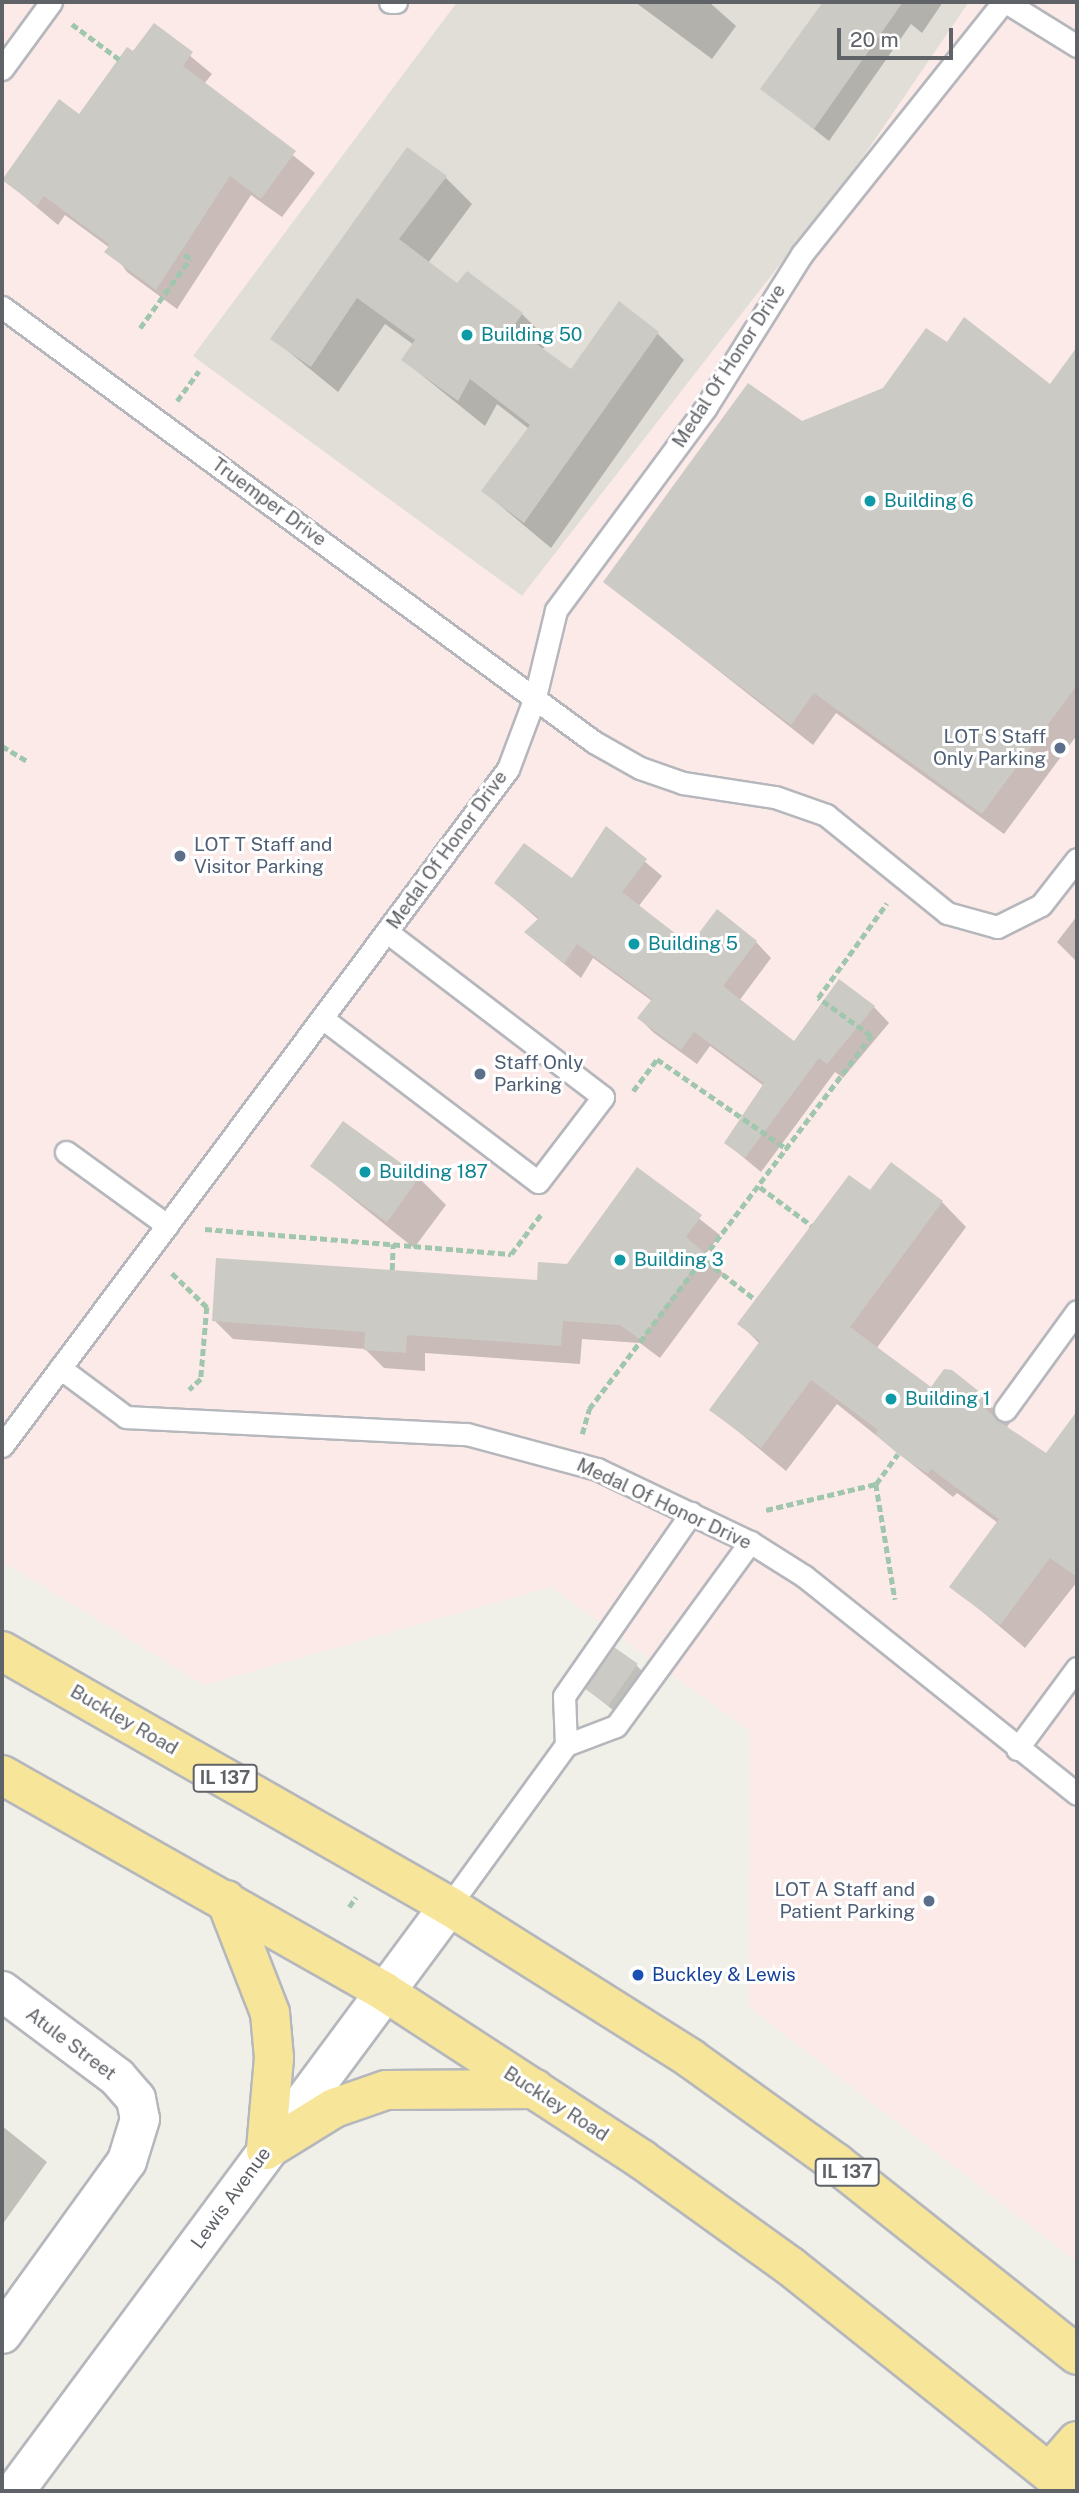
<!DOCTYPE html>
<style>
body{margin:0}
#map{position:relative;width:1079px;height:2493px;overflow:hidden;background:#f0efe8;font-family:"Public Sans",sans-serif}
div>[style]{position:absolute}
.education>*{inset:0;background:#e0ded7}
.medical>*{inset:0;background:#fbeae7}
.shadow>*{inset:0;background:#0003}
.building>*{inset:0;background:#cccac5;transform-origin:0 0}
.path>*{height:4.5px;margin-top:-2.25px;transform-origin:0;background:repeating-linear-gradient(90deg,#a0c7ae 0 7px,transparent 0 10.5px)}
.roads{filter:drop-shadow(2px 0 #b5b7bc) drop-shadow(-2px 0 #b5b7bc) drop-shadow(0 2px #b5b7bc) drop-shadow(0 -2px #b5b7bc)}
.lane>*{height:21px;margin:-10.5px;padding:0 10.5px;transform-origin:10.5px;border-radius:10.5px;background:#fff}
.street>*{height:38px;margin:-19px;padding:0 19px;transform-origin:19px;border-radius:19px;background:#fff}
.secondary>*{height:38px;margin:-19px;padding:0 19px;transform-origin:19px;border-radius:19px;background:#fff}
.highway>*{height:38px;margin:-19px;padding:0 19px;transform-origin:19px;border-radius:19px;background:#f7e699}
.dots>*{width:19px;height:19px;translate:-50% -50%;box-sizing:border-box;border:4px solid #fff;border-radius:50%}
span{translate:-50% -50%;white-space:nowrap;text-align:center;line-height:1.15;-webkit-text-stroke:6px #fff;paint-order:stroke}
.shield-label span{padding:2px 5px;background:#fff;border:2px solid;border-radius:5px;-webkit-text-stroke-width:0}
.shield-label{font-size:18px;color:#5f6267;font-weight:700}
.culture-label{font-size:19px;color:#0d838f}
.left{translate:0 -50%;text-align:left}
.street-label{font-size:19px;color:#5f6267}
.service-label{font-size:19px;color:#4e5e75}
.right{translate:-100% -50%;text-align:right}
.transit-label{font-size:19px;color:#164399}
.frame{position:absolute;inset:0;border:4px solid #5f6267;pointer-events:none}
.scale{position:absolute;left:837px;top:28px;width:116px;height:32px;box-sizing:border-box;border:4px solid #5f6267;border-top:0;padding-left:9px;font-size:21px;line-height:24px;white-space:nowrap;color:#5f6267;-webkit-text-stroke:5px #fff;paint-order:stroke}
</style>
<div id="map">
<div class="education">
<div style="clip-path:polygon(457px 2px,969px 2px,859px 163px,522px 596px,192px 356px)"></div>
</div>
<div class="medical">
<div style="clip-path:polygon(2px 2px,457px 2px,193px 356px,522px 596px,859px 163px,969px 2px,1077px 2px,1077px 2262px,749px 2007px,750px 1731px,551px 1587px,204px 1685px,2px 1561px)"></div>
</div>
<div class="shadow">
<div style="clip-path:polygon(635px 2px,709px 2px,736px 26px,712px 59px)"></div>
<div style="clip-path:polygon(825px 2px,943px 2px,922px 33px,911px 24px,829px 141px,762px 88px)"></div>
<div style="clip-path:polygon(154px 26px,212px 74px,204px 84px,315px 173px,282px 217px,251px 195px,177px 309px,127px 272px,110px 248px,65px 215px,58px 225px,3px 179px,59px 102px,79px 116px)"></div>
<div style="clip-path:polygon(445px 177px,472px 204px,428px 263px,457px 285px,467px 274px,522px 314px,549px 341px,542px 350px,571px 371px,657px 333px,684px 360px,551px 548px,483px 491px,529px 429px,497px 404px,485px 426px,403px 360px,414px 345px,385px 324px,338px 392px,272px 338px)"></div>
<div style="clip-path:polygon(948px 344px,1051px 386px,1077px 350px,1077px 735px,1004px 834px,836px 713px,813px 745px,606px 582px,802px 423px,885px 389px)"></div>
<div style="clip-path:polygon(606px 829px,662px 876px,638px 907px,691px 948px,756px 942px,771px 958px,739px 1001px,795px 1043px,874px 1007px,889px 1023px,843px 1078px,835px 1072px,761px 1172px,726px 1143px,764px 1086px,710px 1046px,697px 1064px,654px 1033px,639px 1018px,652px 1001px,593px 958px,581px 978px,526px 932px,539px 920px,496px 883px,572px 880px)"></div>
<div style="clip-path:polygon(1077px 916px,1077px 962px,1057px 942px)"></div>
<div style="clip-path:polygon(312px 1166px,419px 1178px,446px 1205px,414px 1248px)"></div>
<div style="clip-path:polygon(637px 1170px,720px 1235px,705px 1255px,723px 1273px,660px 1358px,640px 1343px,582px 1339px,580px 1364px,425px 1353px,425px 1371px,384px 1368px,365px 1349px,233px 1339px,214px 1320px,538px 1282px,568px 1266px)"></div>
<div style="clip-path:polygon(870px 1192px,942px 1202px,966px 1227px,876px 1349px,931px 1390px,951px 1371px,1010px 1423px,1006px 1428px,1047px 1455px,1077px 1414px,1077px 1582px,1025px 1648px,952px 1586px,998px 1523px,957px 1493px,953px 1497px,837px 1404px,786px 1471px,712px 1410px,760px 1344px,740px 1324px)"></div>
<div style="clip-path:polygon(636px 1665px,647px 1676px,619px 1715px,587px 1689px)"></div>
<div style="clip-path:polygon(2px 2126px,47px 2162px,2px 2225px)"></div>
</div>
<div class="building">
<div style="clip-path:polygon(823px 2px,903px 2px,814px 129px,760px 89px)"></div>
<div style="clip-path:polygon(154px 23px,193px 52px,183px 66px,296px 151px,261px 199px,230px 176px,156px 290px,104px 252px,110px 245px,44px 196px,37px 206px,2px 180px,59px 99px,79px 114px,127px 47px,133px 51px)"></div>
<div style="clip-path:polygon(407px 147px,447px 176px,399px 239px,457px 283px,467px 271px,523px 313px,513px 327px,571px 369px,619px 301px,659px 332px,524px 523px,481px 491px,530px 425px,470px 379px,458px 401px,401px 360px,415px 340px,357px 298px,311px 367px,270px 339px)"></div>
<div style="clip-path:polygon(964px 317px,1050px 384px,1077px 347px,1077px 685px,982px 814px,814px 693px,791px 725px,603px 582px,748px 383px,802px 421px,883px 388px,926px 328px,947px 342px)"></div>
<div style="clip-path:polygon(606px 826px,647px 859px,622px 892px,690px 945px,717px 909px,757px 941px,723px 986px,794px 1041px,839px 979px,875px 1006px,827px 1064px,819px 1058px,745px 1158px,724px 1143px,764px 1083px,694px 1032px,681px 1050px,637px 1018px,652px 999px,577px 944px,564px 964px,524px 932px,539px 918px,494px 883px,524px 843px,572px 878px)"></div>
<div style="left:343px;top:1121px;width:95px;height:56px;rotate:36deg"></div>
<div style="clip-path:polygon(891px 1162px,943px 1201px,850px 1327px,931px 1387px,944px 1369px,952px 1370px,986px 1397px,981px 1404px,997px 1420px,1046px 1453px,1077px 1411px,1077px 1577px,1050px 1558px,1000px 1625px,949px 1587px,999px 1519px,931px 1469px,928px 1474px,898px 1454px,875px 1434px,878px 1430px,811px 1380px,761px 1448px,709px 1410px,760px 1341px,737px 1324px,849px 1175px,870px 1190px)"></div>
<div style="clip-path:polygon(637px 1167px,702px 1215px,686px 1237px,705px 1253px,641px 1340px,620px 1325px,563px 1321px,561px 1346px,407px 1335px,406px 1353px,364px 1350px,365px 1332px,212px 1321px,216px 1258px,537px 1280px,538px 1262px,567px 1264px)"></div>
<div style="left:614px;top:1647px;width:29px;height:51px;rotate:35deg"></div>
</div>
<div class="path">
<div style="left:72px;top:24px;width:59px;rotate:36.7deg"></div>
<div style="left:140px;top:328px;width:85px;rotate:-54.1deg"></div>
<div style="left:190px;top:259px;width:9px;rotate:-144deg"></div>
<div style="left:177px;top:401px;width:37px;rotate:-54deg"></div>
<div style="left:2px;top:746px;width:29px;rotate:31deg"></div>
<div style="left:633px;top:1091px;width:40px;rotate:-53deg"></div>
<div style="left:657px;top:1059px;width:158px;rotate:34.7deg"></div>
<div style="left:760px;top:1187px;width:64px;rotate:36.7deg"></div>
<div style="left:205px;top:1229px;width:307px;rotate:4.7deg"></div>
<div style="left:511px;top:1254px;width:51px;rotate:-52.9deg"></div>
<div style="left:706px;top:1261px;width:63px;rotate:38deg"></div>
<div style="left:392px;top:1270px;width:26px;rotate:-88deg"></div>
<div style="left:172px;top:1273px;width:49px;rotate:44.2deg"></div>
<div style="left:207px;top:1307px;width:72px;rotate:94.8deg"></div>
<div style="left:201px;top:1379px;width:16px;rotate:137deg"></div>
<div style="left:582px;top:1434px;width:26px;rotate:-74deg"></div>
<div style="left:589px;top:1409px;width:468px;rotate:-52.9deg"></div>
<div style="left:871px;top:1036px;width:65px;rotate:-144.4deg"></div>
<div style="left:818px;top:998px;width:117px;rotate:-54deg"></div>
<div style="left:876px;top:1484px;width:117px;rotate:80.6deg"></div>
<div style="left:766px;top:1510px;width:113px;rotate:-13.3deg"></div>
<div style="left:876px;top:1484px;width:37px;rotate:-54deg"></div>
<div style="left:349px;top:1907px;width:12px;rotate:-55deg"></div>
</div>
<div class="roads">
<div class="lane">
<div style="left:390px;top:2px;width:6px"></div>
<div style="left:1006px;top:2px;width:84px;rotate:31.8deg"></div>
<div style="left:2px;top:69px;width:83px;rotate:-53.8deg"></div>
<div style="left:2px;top:307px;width:735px;rotate:36.31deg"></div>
<div style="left:594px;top:742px;width:53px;rotate:29.5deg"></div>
<div style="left:640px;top:768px;width:46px;rotate:19.2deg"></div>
<div style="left:683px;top:783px;width:93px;rotate:8.7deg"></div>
<div style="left:775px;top:797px;width:54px;rotate:19.4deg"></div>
<div style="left:826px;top:815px;width:156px;rotate:39deg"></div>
<div style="left:947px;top:913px;width:52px;rotate:15.6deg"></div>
<div style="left:997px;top:927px;width:49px;rotate:-26.6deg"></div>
<div style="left:1041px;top:905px;width:58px;rotate:-52deg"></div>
<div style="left:322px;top:1018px;width:271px;rotate:37.2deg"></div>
<div style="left:538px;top:1182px;width:107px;rotate:-52.6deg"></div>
<div style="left:603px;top:1097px;width:272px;rotate:-142.6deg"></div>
<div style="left:66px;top:1152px;width:125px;rotate:35.9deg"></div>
<div style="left:60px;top:1368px;width:82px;rotate:36.6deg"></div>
<div style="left:126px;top:1417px;width:341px;rotate:2.9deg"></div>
<div style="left:467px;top:1434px;width:135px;rotate:15.1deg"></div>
<div style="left:597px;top:1469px;width:170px;rotate:25.5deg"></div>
<div style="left:750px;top:1542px;width:64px;rotate:32.2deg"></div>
<div style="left:804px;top:1576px;width:349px;rotate:38.6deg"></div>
<div style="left:1005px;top:1410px;width:122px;rotate:-54deg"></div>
<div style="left:2px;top:1446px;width:845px;rotate:-53.23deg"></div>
<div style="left:508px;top:769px;width:77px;rotate:-69.4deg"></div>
<div style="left:535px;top:697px;width:89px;rotate:-76.4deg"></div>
<div style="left:556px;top:610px;width:252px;rotate:-53.5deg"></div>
<div style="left:706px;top:407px;width:181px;rotate:-57.9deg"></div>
<div style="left:802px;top:254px;width:322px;rotate:-51.4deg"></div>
<div style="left:566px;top:1745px;width:49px;rotate:-92.3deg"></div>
<div style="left:564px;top:1696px;width:223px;rotate:-55.2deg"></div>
<div style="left:1017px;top:1749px;width:101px;rotate:-53.5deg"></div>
<div style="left:449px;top:1906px;width:199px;rotate:-54deg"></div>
<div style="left:566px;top:1745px;width:53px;rotate:-20.8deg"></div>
<div style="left:616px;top:1726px;width:228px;rotate:-53.9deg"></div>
</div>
<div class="street">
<div style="left:2px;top:1991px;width:144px;rotate:36.8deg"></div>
<div style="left:117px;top:2077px;width:29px;rotate:49deg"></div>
<div style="left:136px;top:2099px;width:20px;rotate:79deg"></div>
<div style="left:140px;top:2119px;width:44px;rotate:107.2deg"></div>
<div style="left:127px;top:2161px;width:213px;rotate:125.8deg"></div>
</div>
<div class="secondary">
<div style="left:15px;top:2491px;width:728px;rotate:-53.43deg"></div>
</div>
<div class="highway">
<div style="left:2px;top:1651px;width:515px;rotate:29.7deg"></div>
<div style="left:449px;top:1906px;width:285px;rotate:32.2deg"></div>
<div style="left:690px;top:2058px;width:180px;rotate:35.7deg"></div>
<div style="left:836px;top:2163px;width:308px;rotate:38.5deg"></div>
<div style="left:2px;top:1775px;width:440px;rotate:29.5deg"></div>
<div style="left:385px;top:1992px;width:306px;rotate:33.1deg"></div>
<div style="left:641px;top:2159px;width:183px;rotate:35.7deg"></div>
<div style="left:790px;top:2266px;width:361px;rotate:38.6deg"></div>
<div style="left:226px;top:1900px;width:121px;rotate:68.7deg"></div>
<div style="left:270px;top:2013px;width:45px;rotate:84.9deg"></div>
<div style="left:274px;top:2058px;width:92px;rotate:95deg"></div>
<div style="left:266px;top:2150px;width:80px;rotate:-31.7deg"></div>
<div style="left:334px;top:2108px;width:55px;rotate:-19.1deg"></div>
<div style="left:386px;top:2090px;width:149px;rotate:-0.4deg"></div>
<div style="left:1050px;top:2472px;width:41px;rotate:-48.9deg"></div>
</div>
</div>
<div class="dots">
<div style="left:467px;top:335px;background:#0f9aa8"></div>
<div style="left:870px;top:501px;background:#0f9aa8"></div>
<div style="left:1060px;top:748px;background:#5c6f8a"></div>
<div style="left:180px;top:856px;background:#5c6f8a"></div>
<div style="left:634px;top:944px;background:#0f9aa8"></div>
<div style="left:480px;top:1074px;background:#5c6f8a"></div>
<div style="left:365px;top:1172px;background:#0f9aa8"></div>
<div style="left:620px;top:1260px;background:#0f9aa8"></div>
<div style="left:891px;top:1399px;background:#0f9aa8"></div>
<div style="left:929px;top:1901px;background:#5c6f8a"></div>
<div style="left:638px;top:1975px;background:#1a4fb4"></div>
</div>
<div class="shield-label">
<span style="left:225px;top:1778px">IL 137</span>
<span style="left:847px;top:2172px">IL 137</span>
</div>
<div class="culture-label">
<span class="left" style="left:481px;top:335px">Building 50</span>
<span class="left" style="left:884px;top:501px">Building 6</span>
<span class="left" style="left:648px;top:944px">Building 5</span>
<span class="left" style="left:379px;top:1172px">Building 187</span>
<span class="left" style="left:634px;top:1260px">Building 3</span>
<span class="left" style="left:905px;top:1399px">Building 1</span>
</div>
<div class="street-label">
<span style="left:729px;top:366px;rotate:-57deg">Medal Of Honor Drive</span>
<span style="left:269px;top:502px;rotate:36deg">Truemper Drive</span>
<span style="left:447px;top:850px;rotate:-54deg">Medal Of Honor Drive</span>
<span style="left:664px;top:1504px;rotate:25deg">Medal Of Honor Drive</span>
<span style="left:124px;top:1720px;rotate:30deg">Buckley Road</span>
<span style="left:71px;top:2044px;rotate:37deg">Atule Street</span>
<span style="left:556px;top:2104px;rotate:33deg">Buckley Road</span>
<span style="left:231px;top:2198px;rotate:-54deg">Lewis Avenue</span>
</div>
<div class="service-label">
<span class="right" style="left:1046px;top:748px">LOT S Staff<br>Only Parking</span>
<span class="left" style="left:194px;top:856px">LOT T Staff and<br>Visitor Parking</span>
<span class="left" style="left:494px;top:1074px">Staff Only<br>Parking</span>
<span class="right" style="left:915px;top:1901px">LOT A Staff and<br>Patient Parking</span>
</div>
<div class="transit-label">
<span class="left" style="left:652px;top:1975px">Buckley &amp; Lewis</span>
</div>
<div class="frame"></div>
<div class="scale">20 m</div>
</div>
